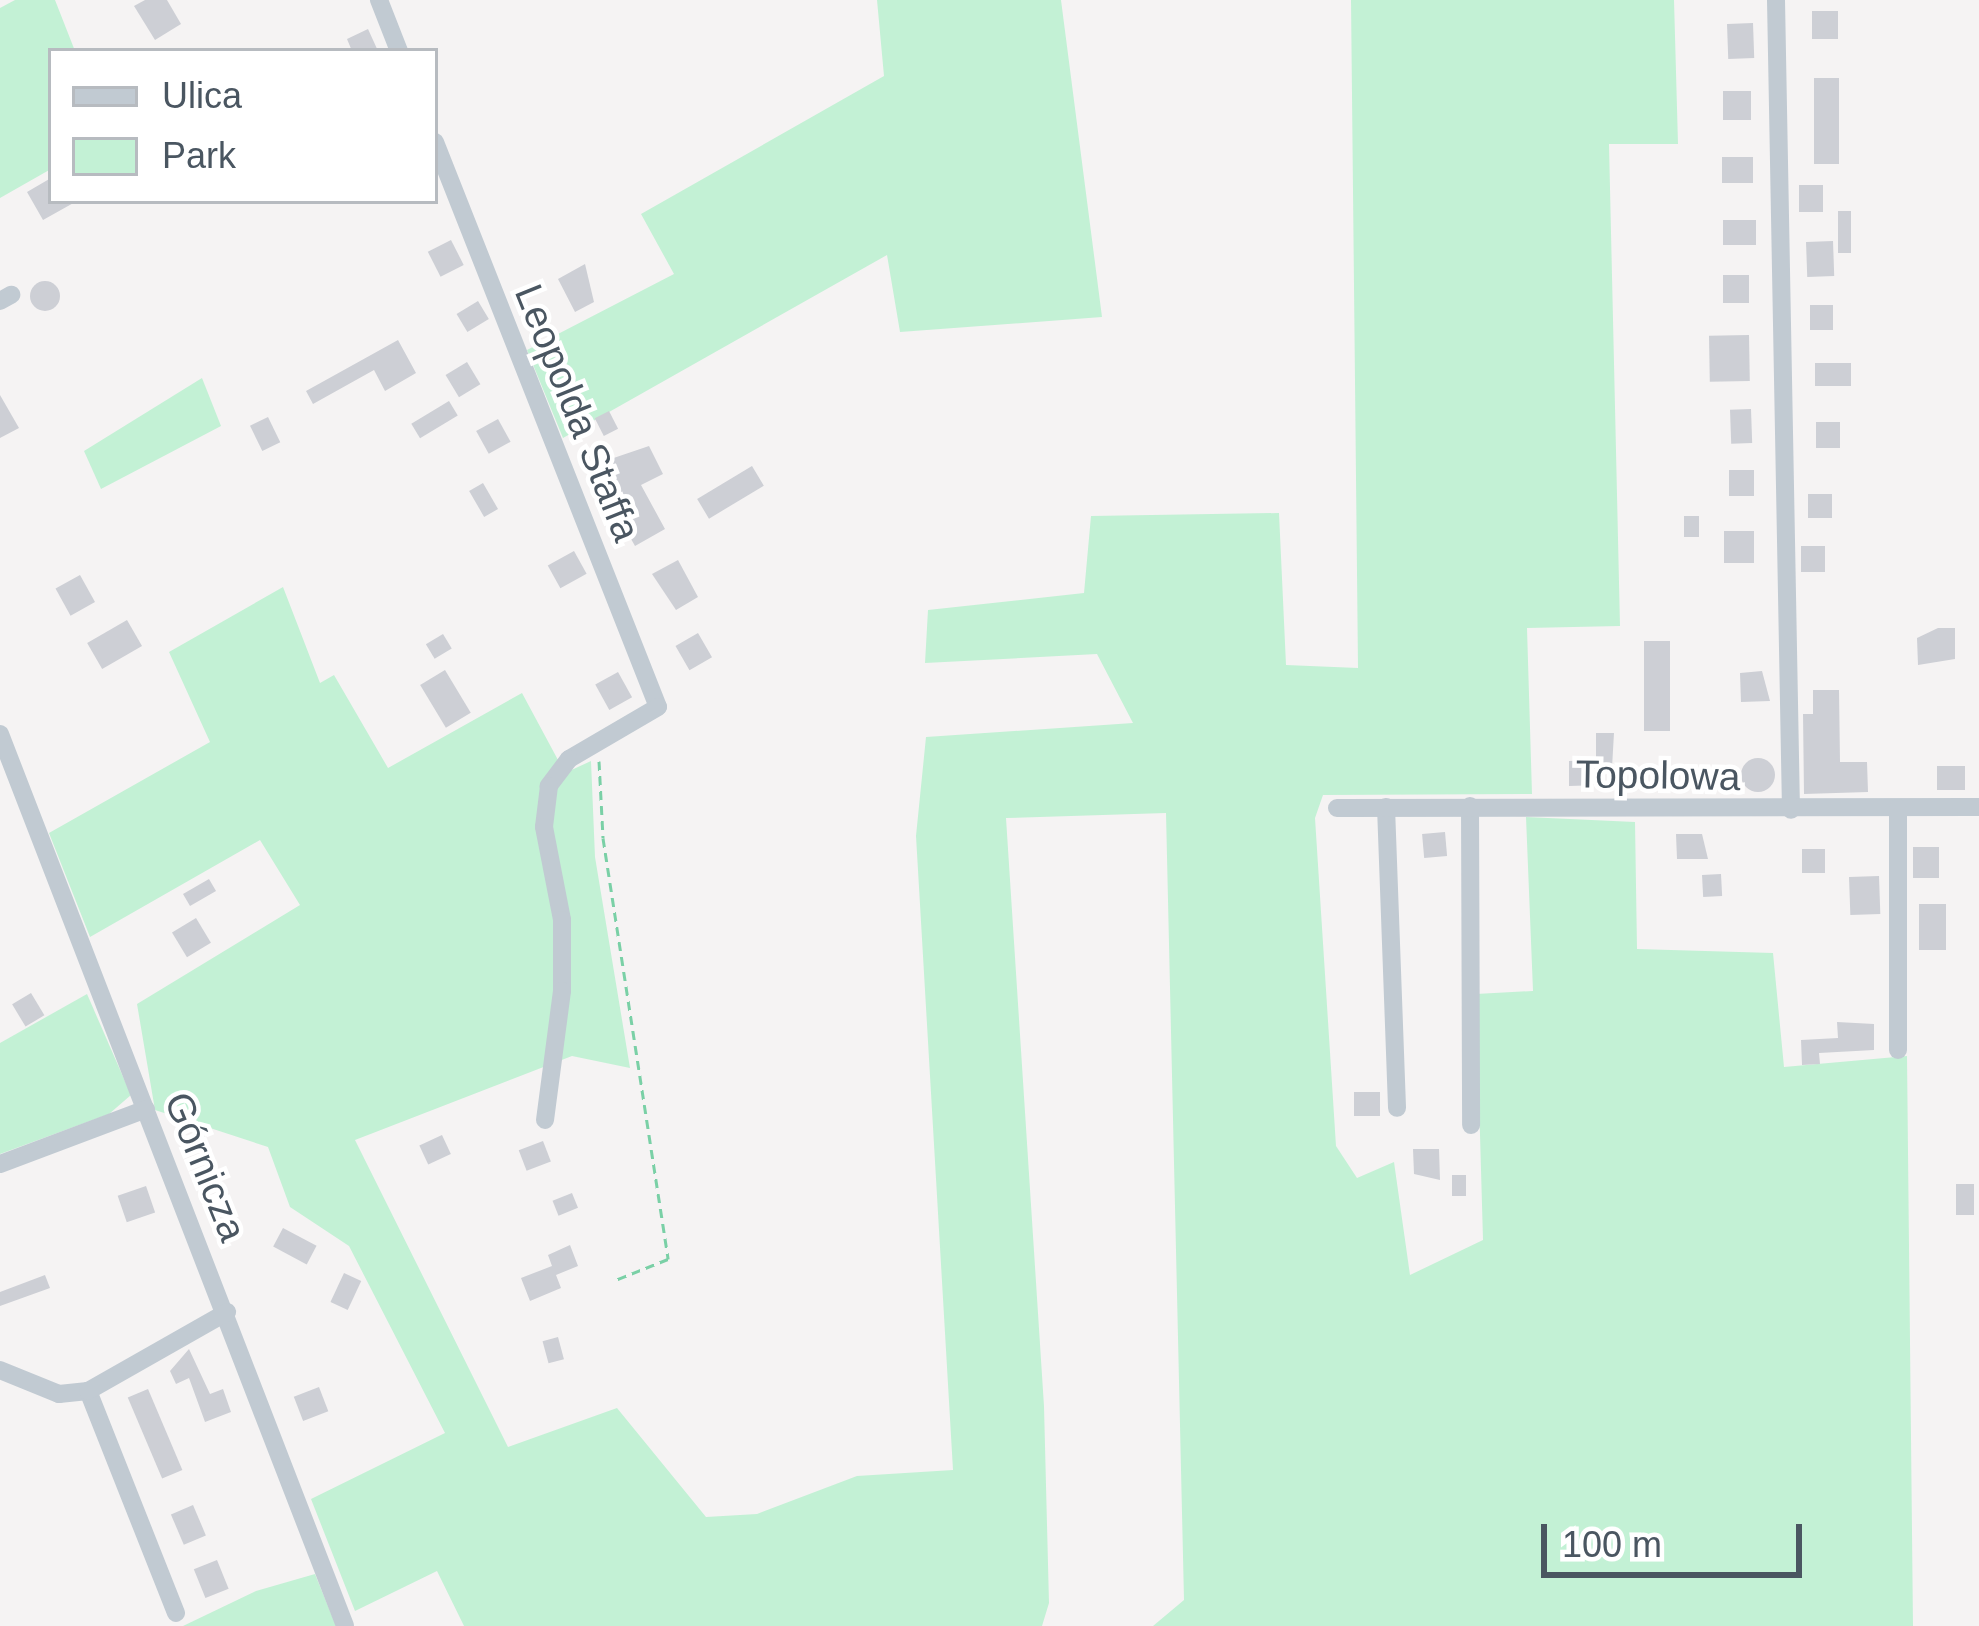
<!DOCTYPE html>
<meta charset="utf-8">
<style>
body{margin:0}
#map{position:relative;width:1979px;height:1626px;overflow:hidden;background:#f5f3f3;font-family:Arial,sans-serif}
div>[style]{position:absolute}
.green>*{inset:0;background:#c3f1d5}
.building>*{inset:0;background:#cdcfd5;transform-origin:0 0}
.round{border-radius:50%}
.path>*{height:3px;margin-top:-1.5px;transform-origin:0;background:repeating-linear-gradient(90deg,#7ad0a6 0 9px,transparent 0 15px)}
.minor>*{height:18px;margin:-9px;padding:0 9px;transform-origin:9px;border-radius:9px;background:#c1cad2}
span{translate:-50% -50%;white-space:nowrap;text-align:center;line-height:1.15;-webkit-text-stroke:9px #fff;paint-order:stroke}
.street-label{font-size:39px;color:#4a5661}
.legend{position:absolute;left:48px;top:48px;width:390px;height:156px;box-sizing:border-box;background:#fff;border:3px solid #b7bbc0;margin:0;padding:15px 21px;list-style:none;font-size:36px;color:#4a5661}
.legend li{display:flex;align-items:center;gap:24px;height:60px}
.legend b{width:60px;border:3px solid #b7bbc0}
.scale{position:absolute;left:1541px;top:1524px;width:261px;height:54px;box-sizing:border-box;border:6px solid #4a5661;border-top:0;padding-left:15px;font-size:36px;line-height:42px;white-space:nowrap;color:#4a5661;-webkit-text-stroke:9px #fff;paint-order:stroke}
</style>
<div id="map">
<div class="green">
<div style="clip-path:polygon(15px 0,55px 0,75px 51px,51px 51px,51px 169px,0 198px,0 8px)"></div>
<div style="clip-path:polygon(877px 0,1061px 0,1102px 317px,900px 332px,887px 255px,563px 438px,527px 350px,674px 274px,641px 214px,884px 76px)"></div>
<div style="clip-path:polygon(1351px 0,1674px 0,1678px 144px,1609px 144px,1620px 626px,1527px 628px,1532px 794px,1323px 795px,1315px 818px,1336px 1146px,1357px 1178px,1394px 1162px,1410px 1275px,1483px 1240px,1476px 994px,1533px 991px,1526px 817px,1635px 822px,1637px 949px,1773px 953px,1784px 1067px,1907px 1056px,1913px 1626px,1153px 1626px,1184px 1600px,1166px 813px,1006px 818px,1044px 1406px,1049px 1603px,1042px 1626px,464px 1626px,437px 1571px,355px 1611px,311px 1499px,445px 1433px,349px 1246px,290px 1207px,268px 1147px,155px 1110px,137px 1004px,300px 905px,260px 840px,90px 937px,49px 833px,210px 742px,169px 652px,283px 587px,320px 683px,334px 675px,388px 768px,522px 693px,565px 773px,591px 761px,595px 857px,630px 1068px,572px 1056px,355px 1140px,508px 1447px,617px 1408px,706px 1517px,757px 1514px,857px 1476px,953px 1470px,916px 836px,926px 737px,1133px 723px,1097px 654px,925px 663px,928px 610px,1084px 593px,1091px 516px,1279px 513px,1286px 665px,1358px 668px)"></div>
<div style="clip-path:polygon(202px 378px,221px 426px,101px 489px,84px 451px)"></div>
<div style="clip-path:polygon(87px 994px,131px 1095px,109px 1114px,0 1154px,0 1043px)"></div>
<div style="clip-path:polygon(315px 1574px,336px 1626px,183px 1626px,256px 1591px)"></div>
</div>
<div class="building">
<div style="clip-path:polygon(145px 0,167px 0,181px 24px,155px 40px,134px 6px)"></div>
<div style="left:1812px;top:11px;width:26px;height:28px"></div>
<div style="left:1753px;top:23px;width:35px;height:26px;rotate:88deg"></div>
<div style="clip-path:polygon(368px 29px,378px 51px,352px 51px,347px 39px)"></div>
<div style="left:1814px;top:78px;width:25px;height:86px"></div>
<div style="left:1723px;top:91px;width:28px;height:29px"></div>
<div style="left:1722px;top:157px;width:31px;height:26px"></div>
<div style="clip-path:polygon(51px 178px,51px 201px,77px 201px,43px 220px,27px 192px)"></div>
<div style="left:1799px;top:185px;width:24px;height:27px"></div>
<div style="left:1838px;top:211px;width:13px;height:42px"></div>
<div style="left:1723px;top:220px;width:33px;height:25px"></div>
<div style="left:451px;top:240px;width:28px;height:26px;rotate:63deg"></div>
<div style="left:1833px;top:241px;width:35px;height:27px;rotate:88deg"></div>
<div style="clip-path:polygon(585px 264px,594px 302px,575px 312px,558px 279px)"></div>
<div style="left:1749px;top:275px;width:28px;height:26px;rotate:90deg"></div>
<div class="round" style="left:30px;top:281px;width:30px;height:30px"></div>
<div style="left:478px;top:301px;width:21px;height:25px;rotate:59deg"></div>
<div style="left:1810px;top:305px;width:23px;height:25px"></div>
<div style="left:1749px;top:335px;width:46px;height:40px;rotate:89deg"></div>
<div style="clip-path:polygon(398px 340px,416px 373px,385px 391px,374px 370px,313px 404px,306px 391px)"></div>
<div style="left:467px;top:362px;width:26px;height:25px;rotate:59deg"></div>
<div style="left:1815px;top:363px;width:36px;height:23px"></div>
<div style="clip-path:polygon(0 395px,19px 428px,0 438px)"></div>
<div style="left:449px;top:401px;width:17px;height:44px;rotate:59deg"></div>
<div style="left:1751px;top:409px;width:34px;height:21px;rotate:88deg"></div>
<div style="left:609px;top:411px;width:20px;height:16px;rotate:63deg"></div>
<div style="left:268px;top:417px;width:28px;height:20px;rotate:64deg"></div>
<div style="left:498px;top:419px;width:26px;height:25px;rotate:61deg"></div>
<div style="left:1816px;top:422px;width:24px;height:26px"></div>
<div style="clip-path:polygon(649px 446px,663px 474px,641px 485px,665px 529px,635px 546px,590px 466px)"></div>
<div style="left:752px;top:466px;width:23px;height:64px;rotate:59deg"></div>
<div style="left:1729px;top:470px;width:25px;height:26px"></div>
<div style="left:483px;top:483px;width:30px;height:16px;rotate:60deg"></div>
<div style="left:1808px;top:494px;width:24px;height:24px"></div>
<div style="left:1684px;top:516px;width:15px;height:21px"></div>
<div style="left:1754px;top:531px;width:32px;height:30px;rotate:90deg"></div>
<div style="left:1825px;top:546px;width:26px;height:24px;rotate:90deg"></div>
<div style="left:574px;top:551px;width:26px;height:30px;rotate:61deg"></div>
<div style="clip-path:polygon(678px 560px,698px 597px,676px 610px,652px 574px)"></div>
<div style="left:80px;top:575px;width:31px;height:28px;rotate:61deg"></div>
<div style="left:127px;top:620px;width:30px;height:46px;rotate:60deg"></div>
<div style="clip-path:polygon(1938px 628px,1955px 628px,1955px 659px,1918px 665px,1917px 638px)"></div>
<div style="left:698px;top:633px;width:28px;height:26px;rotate:60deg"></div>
<div style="left:443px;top:634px;width:17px;height:20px;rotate:59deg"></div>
<div style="left:1644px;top:641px;width:26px;height:90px"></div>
<div style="left:445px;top:670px;width:50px;height:29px;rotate:59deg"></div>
<div style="clip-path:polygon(1762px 671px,1770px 701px,1741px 702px,1740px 673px)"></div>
<div style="left:618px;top:672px;width:29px;height:26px;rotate:61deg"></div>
<div style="clip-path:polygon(1813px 690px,1839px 690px,1840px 762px,1867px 762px,1868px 792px,1804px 794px,1803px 714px,1813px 714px)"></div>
<div style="clip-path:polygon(1596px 733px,1614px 733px,1612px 768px,1601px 769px,1601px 785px,1569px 786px,1569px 761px,1596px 760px)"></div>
<div class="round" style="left:1741px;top:758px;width:34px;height:34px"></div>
<div style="left:1937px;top:766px;width:28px;height:24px"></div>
<div style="left:1445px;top:832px;width:24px;height:23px;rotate:85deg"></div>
<div style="clip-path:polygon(1676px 834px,1702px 834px,1708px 859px,1677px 859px)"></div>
<div style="left:1913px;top:847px;width:26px;height:31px"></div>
<div style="left:1802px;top:849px;width:23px;height:24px"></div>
<div style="left:1721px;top:874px;width:22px;height:19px;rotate:87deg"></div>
<div style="left:1879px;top:876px;width:38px;height:30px;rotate:88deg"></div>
<div style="left:209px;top:879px;width:14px;height:30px;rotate:60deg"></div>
<div style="left:1919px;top:904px;width:27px;height:46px"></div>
<div style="left:196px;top:918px;width:29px;height:28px;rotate:59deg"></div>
<div style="left:31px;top:993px;width:26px;height:22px;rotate:59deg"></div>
<div style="clip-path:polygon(1837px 1022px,1874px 1024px,1874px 1050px,1819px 1053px,1820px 1064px,1802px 1065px,1801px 1040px,1838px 1038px)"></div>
<div style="left:1354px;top:1092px;width:26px;height:24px"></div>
<div style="left:442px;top:1135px;width:21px;height:25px;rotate:65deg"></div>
<div style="left:543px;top:1141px;width:22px;height:26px;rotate:69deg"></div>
<div style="clip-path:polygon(1413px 1149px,1439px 1149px,1440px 1180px,1414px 1174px)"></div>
<div style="left:1452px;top:1175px;width:14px;height:21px"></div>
<div style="left:1956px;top:1184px;width:18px;height:31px"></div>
<div style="left:146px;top:1186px;width:28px;height:30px;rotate:71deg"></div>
<div style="left:572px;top:1193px;width:16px;height:21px;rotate:68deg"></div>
<div style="left:283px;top:1228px;width:38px;height:21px;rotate:28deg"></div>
<div style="clip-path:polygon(570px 1245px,578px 1266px,556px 1275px,561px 1288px,530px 1301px,521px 1278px,552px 1266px,548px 1255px)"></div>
<div style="left:344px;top:1273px;width:19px;height:32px;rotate:25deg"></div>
<div style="clip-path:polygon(45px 1275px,50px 1288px,0 1306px,0 1292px)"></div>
<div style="left:558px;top:1337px;width:23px;height:16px;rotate:75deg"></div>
<div style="clip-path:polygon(189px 1349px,210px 1394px,223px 1389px,231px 1412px,205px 1422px,189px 1378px,176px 1384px,170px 1371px)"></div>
<div style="left:319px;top:1387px;width:26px;height:27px;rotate:69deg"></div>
<div style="left:148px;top:1389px;width:88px;height:22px;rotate:67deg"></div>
<div style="left:193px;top:1505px;width:33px;height:24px;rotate:67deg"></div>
<div style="left:217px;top:1560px;width:31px;height:25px;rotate:68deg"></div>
</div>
<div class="path">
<div style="left:599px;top:761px;width:77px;rotate:87deg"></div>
<div style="left:603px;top:838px;width:426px;rotate:81.2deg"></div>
<div style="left:668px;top:1259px;width:59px;rotate:158.2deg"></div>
</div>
<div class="minor">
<div style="left:379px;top:0;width:55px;rotate:68.6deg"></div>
<div style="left:1776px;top:0;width:810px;rotate:88.94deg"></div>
<div style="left:435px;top:142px;width:607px;rotate:68.46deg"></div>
<div style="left:658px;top:707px;width:103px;rotate:149.7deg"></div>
<div style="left:569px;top:759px;width:34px;rotate:127deg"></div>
<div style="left:549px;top:786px;width:41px;rotate:97deg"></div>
<div style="left:544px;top:827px;width:95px;rotate:79deg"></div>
<div style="left:562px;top:920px;width:71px;rotate:90deg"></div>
<div style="left:562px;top:991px;width:130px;rotate:97.5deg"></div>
<div style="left:0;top:301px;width:13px;rotate:-29deg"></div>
<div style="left:0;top:734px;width:956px;rotate:68.85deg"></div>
<div style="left:1470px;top:806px;width:319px;rotate:89.8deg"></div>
<div style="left:1386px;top:807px;width:301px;rotate:87.9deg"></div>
<div style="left:1337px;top:808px;width:642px;rotate:-0.09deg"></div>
<div style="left:1898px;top:808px;width:242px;rotate:90deg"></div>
<div style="left:0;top:1164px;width:156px;rotate:-20.6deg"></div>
<div style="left:0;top:1370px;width:64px;rotate:22.1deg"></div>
<div style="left:59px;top:1394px;width:29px;rotate:-6deg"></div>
<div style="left:176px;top:1613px;width:239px;rotate:-111.6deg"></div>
<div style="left:88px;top:1391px;width:160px;rotate:-29.6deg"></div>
</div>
<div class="street-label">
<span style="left:577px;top:413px;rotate:68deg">Leopolda Staffa</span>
<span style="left:1658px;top:776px;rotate:1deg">Topolowa</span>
<span style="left:205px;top:1167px;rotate:68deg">Górnicza</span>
</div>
<ul class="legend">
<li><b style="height:15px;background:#c1cad2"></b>Ulica</li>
<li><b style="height:33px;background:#c3f1d5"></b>Park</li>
</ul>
<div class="scale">100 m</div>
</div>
